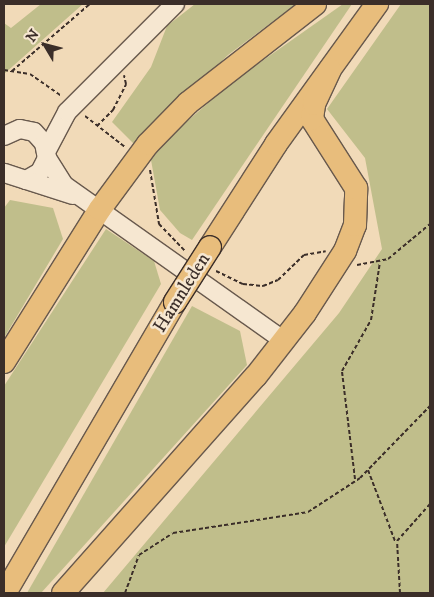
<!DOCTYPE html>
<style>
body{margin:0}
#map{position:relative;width:434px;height:597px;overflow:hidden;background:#f1dab8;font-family:"IM FELL DW Pica",serif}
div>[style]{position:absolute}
.green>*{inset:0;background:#c0be8b}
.path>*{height:2px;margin-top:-1px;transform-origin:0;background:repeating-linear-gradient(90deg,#3b2e29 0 4px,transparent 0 6.5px)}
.roads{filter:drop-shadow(1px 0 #68594d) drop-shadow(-1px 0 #68594d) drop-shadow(0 1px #68594d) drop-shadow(0 -1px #68594d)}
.minor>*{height:18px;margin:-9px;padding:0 9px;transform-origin:9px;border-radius:9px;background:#f6e7d1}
.major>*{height:22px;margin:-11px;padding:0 11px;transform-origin:11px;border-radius:11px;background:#e8bd7c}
.bridges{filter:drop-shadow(1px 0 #3b2e29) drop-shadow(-1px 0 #3b2e29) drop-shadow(0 1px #3b2e29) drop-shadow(0 -1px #3b2e29)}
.major-bridge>*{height:22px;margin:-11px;padding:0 11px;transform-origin:11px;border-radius:11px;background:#e8bd7c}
span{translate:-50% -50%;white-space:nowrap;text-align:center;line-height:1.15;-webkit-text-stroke:5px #f6e7d1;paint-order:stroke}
.street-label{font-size:19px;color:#3b2e29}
.frame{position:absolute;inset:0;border:5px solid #3b2e29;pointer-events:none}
.north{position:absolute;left:20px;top:20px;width:50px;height:50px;-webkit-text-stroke:4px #f6e7d1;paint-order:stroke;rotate:307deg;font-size:14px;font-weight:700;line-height:20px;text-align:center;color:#3b2e29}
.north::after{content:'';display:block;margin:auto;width:18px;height:22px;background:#3b2e29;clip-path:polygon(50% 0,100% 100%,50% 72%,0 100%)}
</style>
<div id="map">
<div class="green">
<div style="clip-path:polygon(41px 4px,83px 4px,4px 74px,4px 23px,11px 28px)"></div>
<div style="clip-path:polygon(195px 4px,296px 4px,228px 55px,135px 145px,112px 122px,151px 67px,167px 26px)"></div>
<div style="clip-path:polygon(343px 4px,352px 4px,192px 240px,180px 233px,160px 210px,151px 160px,167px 139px,231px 83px)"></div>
<div style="clip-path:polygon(401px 4px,430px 4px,430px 593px,103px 593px,339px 313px,382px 249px,365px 158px,327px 109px)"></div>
<div style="clip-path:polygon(10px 200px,53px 208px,63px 239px,4px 338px,4px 208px)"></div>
<div style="clip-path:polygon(106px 229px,154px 261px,161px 284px,4px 547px,4px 386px)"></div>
<div style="clip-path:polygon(192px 306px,240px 331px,247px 365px,41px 593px,27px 593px)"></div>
</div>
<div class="path">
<div style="left:4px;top:70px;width:26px;rotate:9deg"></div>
<div style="left:30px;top:74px;width:38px;rotate:35deg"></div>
<div style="left:12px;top:71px;width:103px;rotate:-40.7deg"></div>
<div style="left:85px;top:116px;width:51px;rotate:37.8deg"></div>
<div style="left:97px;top:126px;width:23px;rotate:-45deg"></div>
<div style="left:113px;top:110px;width:29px;rotate:-63deg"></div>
<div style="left:126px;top:84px;width:9px;rotate:-103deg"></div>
<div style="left:150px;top:170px;width:55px;rotate:80.5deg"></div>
<div style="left:159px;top:224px;width:37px;rotate:46deg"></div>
<div style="left:357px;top:265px;width:32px;rotate:-11deg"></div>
<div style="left:388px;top:259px;width:55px;rotate:-39.8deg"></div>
<div style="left:216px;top:271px;width:30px;rotate:26deg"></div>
<div style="left:243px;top:284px;width:20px;rotate:6deg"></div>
<div style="left:263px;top:286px;width:16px;rotate:-22deg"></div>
<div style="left:278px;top:280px;width:36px;rotate:-44deg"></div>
<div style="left:304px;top:255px;width:22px;rotate:-10deg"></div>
<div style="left:368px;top:470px;width:76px;rotate:69.2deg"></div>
<div style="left:355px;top:479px;width:109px;rotate:-96.9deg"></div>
<div style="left:342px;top:371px;width:59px;rotate:-60.4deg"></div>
<div style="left:371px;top:320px;width:59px;rotate:-81.2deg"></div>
<div style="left:125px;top:593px;width:40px;rotate:-69.8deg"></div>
<div style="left:139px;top:555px;width:40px;rotate:-32.9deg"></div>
<div style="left:173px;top:533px;width:137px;rotate:-8.8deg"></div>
<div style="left:308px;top:512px;width:62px;rotate:-33.2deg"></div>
<div style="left:360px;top:478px;width:100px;rotate:-45.8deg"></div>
<div style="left:400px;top:593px;width:52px;rotate:-93.3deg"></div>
<div style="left:397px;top:541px;width:50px;rotate:-48.3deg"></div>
</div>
<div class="roads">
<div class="minor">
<div style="left:4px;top:136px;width:17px;rotate:-24deg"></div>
<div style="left:20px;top:129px;width:14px;rotate:12deg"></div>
<div style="left:34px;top:132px;width:15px;rotate:48deg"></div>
<div style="left:44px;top:143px;width:15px;rotate:79deg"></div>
<div style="left:47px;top:158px;width:16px;rotate:117deg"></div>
<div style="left:40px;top:172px;width:16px;rotate:150deg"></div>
<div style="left:26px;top:180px;width:23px;rotate:-162deg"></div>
<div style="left:47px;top:150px;width:43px;rotate:-62.2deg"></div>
<div style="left:67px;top:112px;width:153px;rotate:-45deg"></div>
<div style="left:47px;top:158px;width:32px;rotate:58deg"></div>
<div style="left:64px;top:185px;width:270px;rotate:35.3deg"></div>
<div style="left:26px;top:180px;width:49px;rotate:17.7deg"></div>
</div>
<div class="major">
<div style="left:210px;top:247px;width:122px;rotate:-57.3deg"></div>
<div style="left:276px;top:144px;width:173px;rotate:-54.2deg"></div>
<div style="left:4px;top:362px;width:181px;rotate:-57.9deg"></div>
<div style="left:100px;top:209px;width:81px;rotate:-53.6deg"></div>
<div style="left:148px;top:144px;width:57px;rotate:-45.7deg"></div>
<div style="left:188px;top:103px;width:161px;rotate:-37.9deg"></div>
<div style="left:5px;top:593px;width:337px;rotate:-59.7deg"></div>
<div style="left:63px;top:593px;width:290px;rotate:-48.4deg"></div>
<div style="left:256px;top:376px;width:80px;rotate:-52.1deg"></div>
<div style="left:305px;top:313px;width:74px;rotate:-57.2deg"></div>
<div style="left:345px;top:251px;width:28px;rotate:-69deg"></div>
<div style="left:355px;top:225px;width:37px;rotate:-88deg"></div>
<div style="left:356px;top:188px;width:82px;rotate:-122.5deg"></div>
<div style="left:312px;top:119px;width:15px;rotate:-82deg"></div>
<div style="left:314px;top:104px;width:38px;rotate:-65deg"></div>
</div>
</div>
<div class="bridges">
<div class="major-bridge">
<div style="left:175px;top:302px;width:65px;rotate:-57.5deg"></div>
</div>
</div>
<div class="street-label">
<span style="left:182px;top:293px;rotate:-58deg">Hamnleden</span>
</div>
<div class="frame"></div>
<div class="north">N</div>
</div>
